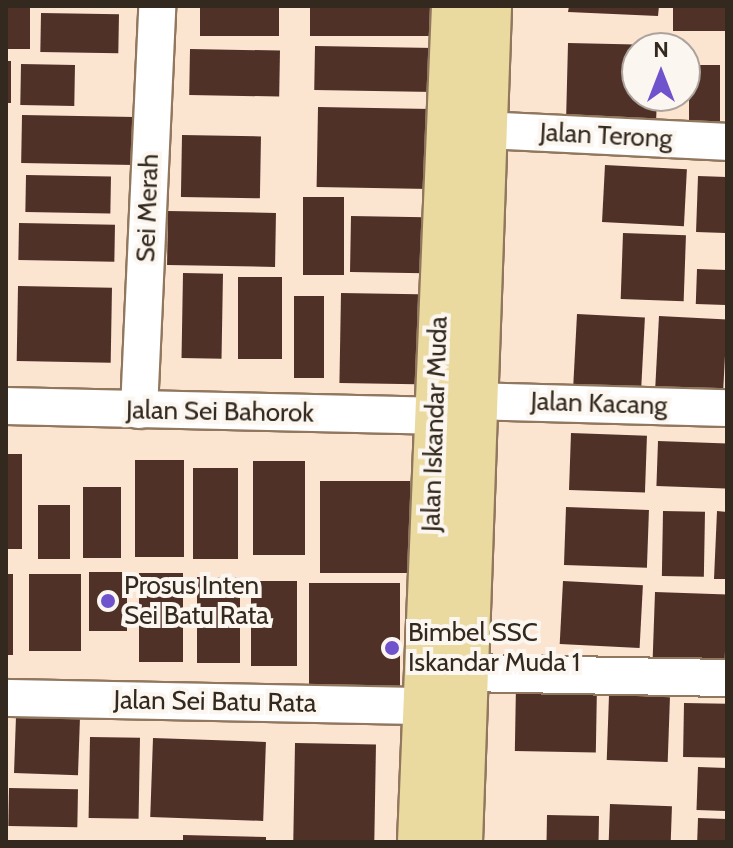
<!DOCTYPE html>
<style>
body{margin:0}
#map{position:relative;width:733px;height:848px;overflow:hidden;background:#fce5d0;font-family:Cabin,sans-serif}
div>[style]{position:absolute}
.building>*{inset:0;background:#503127;transform-origin:0 0}
.roads{filter:drop-shadow(2px 0 #90775e) drop-shadow(-2px 0 #90775e) drop-shadow(0 2px #90775e) drop-shadow(0 -2px #90775e)}
.minor>*{height:36px;margin:-18px;padding:0 18px;transform-origin:18px;border-radius:18px;background:#fff}
.major>*{height:44px;margin:-22px;padding:0 22px;transform-origin:22px;border-radius:22px;background:#ebdaa0}
.dots>*{width:22px;height:22px;translate:-50% -50%;box-sizing:border-box;border:4px solid #fcf6f0;border-radius:50%}
span{translate:-50% -50%;white-space:nowrap;text-align:center;line-height:1.15;-webkit-text-stroke:8px #fcf6f0;paint-order:stroke}
.street-label{font-size:26px;color:#33291e}
.poi-label{font-size:26px;color:#33291e}
.left{translate:0 -50%;text-align:left}
.frame{position:absolute;inset:0;border:8px solid #33291e;pointer-events:none}
.north{position:absolute;left:621px;top:32px;width:80px;height:80px;box-sizing:border-box;background:#fcf6f0;border:2px solid #aca49c;border-radius:50%;rotate:0deg;font-size:22px;font-weight:700;line-height:32px;text-align:center;color:#33291e}
.north::after{content:'';display:block;margin:auto;width:28px;height:36px;background:#6f53cc;clip-path:polygon(50% 0,100% 100%,50% 72%,0 100%)}
</style>
<div id="map">
<div class="building">
<div style="left:200px;top:6px;width:79px;height:30px"></div>
<div style="left:310px;top:6px;width:129px;height:30px"></div>
<div style="clip-path:polygon(569px 6px,659px 6px,658px 16px,568px 12px)"></div>
<div style="left:673px;top:6px;width:54px;height:25px"></div>
<div style="left:6px;top:8px;width:24px;height:41px"></div>
<div style="left:41px;top:13px;width:78px;height:39px;rotate:1deg"></div>
<div style="clip-path:polygon(568px 43px,658px 45px,637px 48px,637px 96px,657px 96px,656px 124px,566px 122px)"></div>
<div style="left:315px;top:46px;width:120px;height:44px;rotate:1deg"></div>
<div style="left:190px;top:49px;width:90px;height:46px;rotate:1deg"></div>
<div style="left:6px;top:61px;width:5px;height:42px"></div>
<div style="left:21px;top:64px;width:54px;height:41px;rotate:1deg"></div>
<div style="left:689px;top:65px;width:31px;height:68px"></div>
<div style="left:318px;top:107px;width:113px;height:80px;rotate:1deg"></div>
<div style="left:22px;top:115px;width:113px;height:48px;rotate:1deg"></div>
<div style="left:182px;top:135px;width:79px;height:62px;rotate:1deg"></div>
<div style="left:605px;top:165px;width:82px;height:57px;rotate:3deg"></div>
<div style="left:26px;top:175px;width:85px;height:37px;rotate:1deg"></div>
<div style="left:698px;top:176px;width:29px;height:56px;rotate:2deg"></div>
<div style="left:303px;top:197px;width:41px;height:78px"></div>
<div style="left:168px;top:211px;width:108px;height:54px;rotate:1deg"></div>
<div style="left:351px;top:216px;width:74px;height:56px;rotate:1deg"></div>
<div style="left:19px;top:223px;width:96px;height:37px;rotate:1deg"></div>
<div style="left:623px;top:233px;width:63px;height:66px;rotate:2deg"></div>
<div style="left:697px;top:269px;width:30px;height:35px;rotate:2deg"></div>
<div style="left:183px;top:273px;width:40px;height:85px;rotate:1deg"></div>
<div style="left:238px;top:277px;width:44px;height:82px"></div>
<div style="left:18px;top:286px;width:94px;height:75px;rotate:1deg"></div>
<div style="left:341px;top:293px;width:77px;height:90px;rotate:1deg"></div>
<div style="left:294px;top:296px;width:30px;height:82px"></div>
<div style="left:577px;top:314px;width:68px;height:84px;rotate:3deg"></div>
<div style="left:659px;top:316px;width:68px;height:86px;rotate:3deg"></div>
<div style="left:571px;top:433px;width:76px;height:57px;rotate:2deg"></div>
<div style="left:658px;top:441px;width:69px;height:45px;rotate:2deg"></div>
<div style="left:6px;top:454px;width:16px;height:95px"></div>
<div style="left:135px;top:460px;width:49px;height:97px"></div>
<div style="left:253px;top:461px;width:52px;height:94px"></div>
<div style="left:193px;top:468px;width:45px;height:91px"></div>
<div style="left:320px;top:481px;width:90px;height:92px"></div>
<div style="left:83px;top:487px;width:38px;height:71px"></div>
<div style="left:38px;top:505px;width:32px;height:54px"></div>
<div style="left:566px;top:507px;width:83px;height:58px;rotate:2deg"></div>
<div style="left:663px;top:511px;width:42px;height:65px;rotate:1deg"></div>
<div style="clip-path:polygon(717px 511px,727px 512px,727px 579px,714px 579px)"></div>
<div style="left:89px;top:572px;width:38px;height:59px"></div>
<div style="left:139px;top:573px;width:44px;height:89px"></div>
<div style="left:6px;top:574px;width:7px;height:81px"></div>
<div style="left:29px;top:574px;width:52px;height:77px"></div>
<div style="left:197px;top:577px;width:43px;height:86px"></div>
<div style="left:251px;top:581px;width:46px;height:85px"></div>
<div style="left:563px;top:581px;width:80px;height:63px;rotate:3deg"></div>
<div style="left:309px;top:583px;width:91px;height:108px"></div>
<div style="left:655px;top:592px;width:72px;height:69px;rotate:2deg"></div>
<div style="left:516px;top:684px;width:81px;height:67px;rotate:1deg"></div>
<div style="left:609px;top:695px;width:61px;height:65px;rotate:2deg"></div>
<div style="left:684px;top:703px;width:43px;height:54px;rotate:1deg"></div>
<div style="left:16px;top:716px;width:64px;height:57px;rotate:2deg"></div>
<div style="left:90px;top:737px;width:50px;height:81px;rotate:1deg"></div>
<div style="left:153px;top:738px;width:113px;height:79px;rotate:2deg"></div>
<div style="left:295px;top:743px;width:81px;height:99px;rotate:1deg"></div>
<div style="left:698px;top:767px;width:29px;height:43px;rotate:2deg"></div>
<div style="left:9px;top:788px;width:69px;height:38px;rotate:1deg"></div>
<div style="left:610px;top:804px;width:62px;height:38px;rotate:2deg"></div>
<div style="left:547px;top:815px;width:52px;height:27px;rotate:1deg"></div>
<div style="left:698px;top:818px;width:29px;height:24px;rotate:2deg"></div>
<div style="clip-path:polygon(183px 835px,266px 837px,266px 842px,183px 842px)"></div>
</div>
<div class="roads">
<div class="minor">
<div style="left:484px;top:130px;width:243px;rotate:2.8deg"></div>
<div style="left:472px;top:401px;width:255px;rotate:1.6deg"></div>
<div style="left:6px;top:406px;width:428px;rotate:1.3deg"></div>
<div style="left:139px;top:410px;width:404px;rotate:-87.4deg"></div>
<div style="left:465px;top:673px;width:262px;rotate:1.1deg"></div>
<div style="left:6px;top:698px;width:419px;rotate:1.1deg"></div>
</div>
<div class="major">
<div style="left:420px;top:842px;width:837px;rotate:-87.67deg"></div>
<div style="left:460px;top:842px;width:837px;rotate:-88.01deg"></div>
</div>
</div>
<div class="dots">
<div style="left:108px;top:601px;background:#6f53cc"></div>
<div style="left:392px;top:648px;background:#6f53cc"></div>
</div>
<div class="street-label">
<span style="left:606px;top:136px;rotate:3deg">Jalan Terong</span>
<span style="left:148px;top:208px;rotate:-88deg">Sei Merah</span>
<span style="left:599px;top:404px;rotate:2deg">Jalan Kacang</span>
<span style="left:220px;top:412px;rotate:1deg">Jalan Sei Bahorok</span>
<span style="left:435px;top:424px;rotate:-88deg">Jalan Iskandar Muda</span>
<span style="left:215px;top:702px;rotate:1deg">Jalan Sei Batu Rata</span>
</div>
<div class="poi-label">
<span class="left" style="left:124px;top:601px">Prosus Inten<br>Sei Batu Rata</span>
<span class="left" style="left:408px;top:648px">Bimbel SSC<br>Iskandar Muda 1</span>
</div>
<div class="frame"></div>
<div class="north">N</div>
</div>
